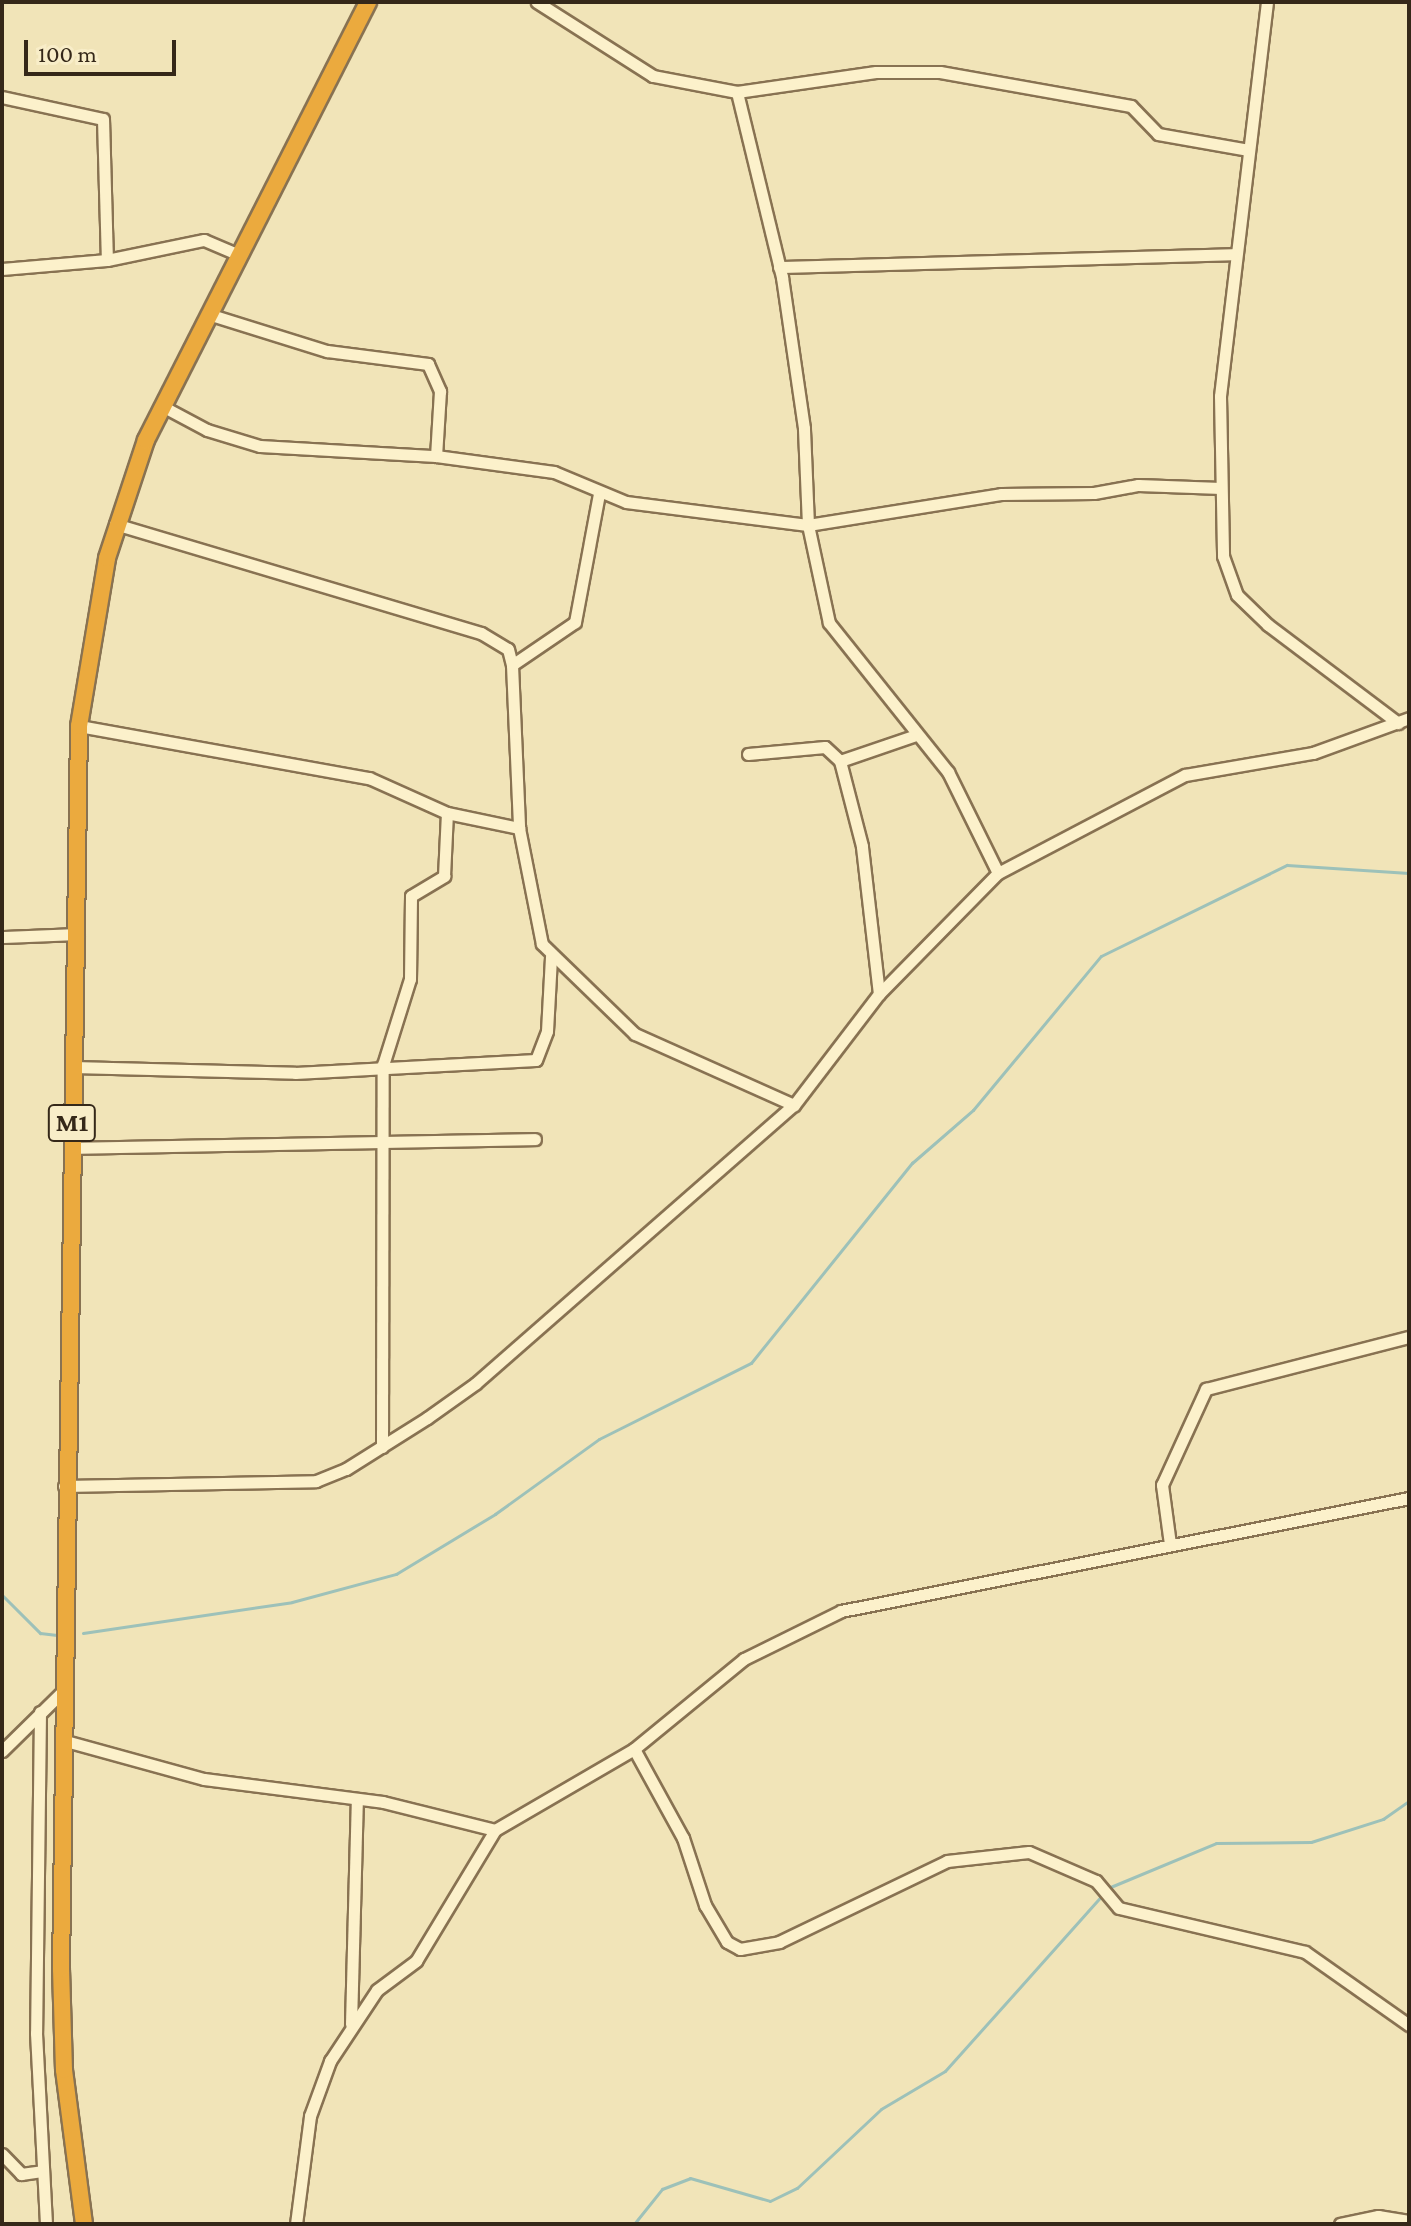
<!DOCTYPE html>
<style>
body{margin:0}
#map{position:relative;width:1411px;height:2226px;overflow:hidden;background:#f1e4b8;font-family:"Crimson Pro",serif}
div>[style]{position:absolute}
.stream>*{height:3px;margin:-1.5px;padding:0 1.5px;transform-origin:1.5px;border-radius:1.5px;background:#9dc1b9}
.roads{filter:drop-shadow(2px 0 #887252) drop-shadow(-2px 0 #887252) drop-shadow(0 2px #887252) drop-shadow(0 -2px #887252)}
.minor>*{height:11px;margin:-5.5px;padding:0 5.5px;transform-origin:5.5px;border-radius:5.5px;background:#fcf1cb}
.highway>*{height:16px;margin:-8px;padding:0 8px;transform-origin:8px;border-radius:8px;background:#ebaa3e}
span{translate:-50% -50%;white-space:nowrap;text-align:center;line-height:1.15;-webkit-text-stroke:6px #f8edc8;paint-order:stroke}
.shield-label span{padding:2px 6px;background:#f8edc8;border:2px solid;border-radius:6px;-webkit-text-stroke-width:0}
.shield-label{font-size:26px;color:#352819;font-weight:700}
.frame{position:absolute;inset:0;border:4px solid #352819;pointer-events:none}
.scale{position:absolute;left:24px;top:40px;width:152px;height:36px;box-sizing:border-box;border:4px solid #352819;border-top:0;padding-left:10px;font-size:24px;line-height:28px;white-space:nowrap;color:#352819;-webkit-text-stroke:6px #f8edc8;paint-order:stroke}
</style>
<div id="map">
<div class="stream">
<div style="left:2px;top:1595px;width:54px;rotate:45deg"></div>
<div style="left:40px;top:1633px;width:17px;rotate:7deg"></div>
<div style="left:83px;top:1633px;width:211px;rotate:-8.4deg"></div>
<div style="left:292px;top:1602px;width:108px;rotate:-15.1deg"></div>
<div style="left:396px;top:1574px;width:116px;rotate:-31.2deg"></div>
<div style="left:495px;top:1514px;width:128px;rotate:-35.8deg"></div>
<div style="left:599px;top:1439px;width:170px;rotate:-26.6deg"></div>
<div style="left:751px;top:1363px;width:257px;rotate:-51.2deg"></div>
<div style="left:912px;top:1163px;width:81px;rotate:-41deg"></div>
<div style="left:973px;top:1110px;width:200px;rotate:-50.3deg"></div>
<div style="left:1101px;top:956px;width:207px;rotate:-26.1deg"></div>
<div style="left:1287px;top:865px;width:122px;rotate:3.8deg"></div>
<div style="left:1108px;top:1888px;width:117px;rotate:-22.6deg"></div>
<div style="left:1216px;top:1843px;width:95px;rotate:-0.6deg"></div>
<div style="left:1311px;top:1842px;width:76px;rotate:-17.7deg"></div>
<div style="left:1383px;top:1819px;width:32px;rotate:-35deg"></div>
<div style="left:634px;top:2224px;width:45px;rotate:-51.3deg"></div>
<div style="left:662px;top:2189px;width:30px;rotate:-21deg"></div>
<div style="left:690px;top:2178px;width:83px;rotate:16deg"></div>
<div style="left:770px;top:2201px;width:30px;rotate:-26deg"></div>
<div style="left:797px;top:2188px;width:115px;rotate:-43.2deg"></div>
<div style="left:881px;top:2109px;width:74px;rotate:-30.7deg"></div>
<div style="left:945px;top:2071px;width:237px;rotate:-48.2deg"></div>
</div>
<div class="roads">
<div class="minor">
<div style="left:1267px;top:2px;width:397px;rotate:96.8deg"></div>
<div style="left:1220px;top:396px;width:160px;rotate:88.9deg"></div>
<div style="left:1223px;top:556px;width:41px;rotate:70.3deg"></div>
<div style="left:1237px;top:595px;width:43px;rotate:44.1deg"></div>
<div style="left:1268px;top:625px;width:163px;rotate:37deg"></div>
<div style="left:737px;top:92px;width:140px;rotate:-8.2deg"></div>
<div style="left:876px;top:72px;width:64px"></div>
<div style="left:940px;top:72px;width:194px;rotate:10.1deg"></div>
<div style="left:1131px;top:106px;width:39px;rotate:46deg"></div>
<div style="left:1158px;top:134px;width:92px;rotate:10deg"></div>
<div style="left:2px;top:97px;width:103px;rotate:12.3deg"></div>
<div style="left:103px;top:119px;width:141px;rotate:88.4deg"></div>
<div style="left:779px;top:267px;width:456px;rotate:-1.6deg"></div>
<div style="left:2px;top:269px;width:105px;rotate:-4.9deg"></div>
<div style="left:107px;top:260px;width:99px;rotate:-11.7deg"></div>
<div style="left:204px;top:240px;width:39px;rotate:23deg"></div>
<div style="left:208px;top:314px;width:125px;rotate:17.3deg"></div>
<div style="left:327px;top:351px;width:102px;rotate:7.3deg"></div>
<div style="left:428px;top:364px;width:30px;rotate:66deg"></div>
<div style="left:440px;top:391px;width:65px;rotate:93.5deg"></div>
<div style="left:436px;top:456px;width:119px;rotate:7.7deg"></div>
<div style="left:554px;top:472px;width:78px;rotate:22.6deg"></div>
<div style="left:626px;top:502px;width:183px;rotate:7.2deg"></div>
<div style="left:808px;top:525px;width:195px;rotate:-9.1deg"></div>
<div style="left:1001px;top:494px;width:93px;rotate:-0.6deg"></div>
<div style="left:1094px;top:493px;width:45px;rotate:-10.3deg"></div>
<div style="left:1138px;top:485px;width:83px;rotate:2.1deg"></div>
<div style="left:162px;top:406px;width:51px;rotate:28.1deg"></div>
<div style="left:207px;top:430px;width:55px;rotate:16.8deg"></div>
<div style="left:260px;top:446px;width:176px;rotate:3.3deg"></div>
<div style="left:115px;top:524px;width:382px;rotate:16.6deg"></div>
<div style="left:481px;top:633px;width:31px;rotate:31deg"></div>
<div style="left:508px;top:649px;width:16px;rotate:76deg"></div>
<div style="left:512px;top:665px;width:76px;rotate:-34.3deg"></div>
<div style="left:575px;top:622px;width:130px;rotate:-79.4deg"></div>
<div style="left:512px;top:665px;width:163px;rotate:87.5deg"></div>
<div style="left:519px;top:828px;width:118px;rotate:78.8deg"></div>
<div style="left:542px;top:944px;width:129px;rotate:44.1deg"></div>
<div style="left:635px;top:1034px;width:174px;rotate:24.1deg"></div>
<div style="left:79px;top:726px;width:295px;rotate:10.2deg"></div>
<div style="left:369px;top:778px;width:85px;rotate:24.2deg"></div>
<div style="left:447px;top:813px;width:74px;rotate:11.8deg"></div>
<div style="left:748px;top:754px;width:77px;rotate:-5.2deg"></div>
<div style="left:825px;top:747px;width:21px;rotate:43deg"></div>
<div style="left:998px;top:873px;width:211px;rotate:-27.7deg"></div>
<div style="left:1185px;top:775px;width:130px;rotate:-9.8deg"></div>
<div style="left:1313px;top:753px;width:102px;rotate:-20deg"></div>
<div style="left:2px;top:937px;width:76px;rotate:-2.3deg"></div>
<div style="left:879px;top:994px;width:149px;rotate:-96.6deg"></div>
<div style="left:862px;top:846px;width:88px;rotate:-104.5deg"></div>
<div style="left:840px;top:761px;width:80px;rotate:-18.9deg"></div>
<div style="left:73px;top:1067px;width:222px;rotate:1.5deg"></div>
<div style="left:295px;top:1073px;width:241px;rotate:-3.1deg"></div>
<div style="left:536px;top:1060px;width:31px;rotate:-69deg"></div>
<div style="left:547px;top:1031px;width:75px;rotate:-86.9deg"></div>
<div style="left:72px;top:1148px;width:463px;rotate:-1.1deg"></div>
<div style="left:382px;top:1447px;width:382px;rotate:-89.9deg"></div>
<div style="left:383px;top:1065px;width:90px;rotate:-72.6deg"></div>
<div style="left:410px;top:979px;width:83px;rotate:-89.3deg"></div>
<div style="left:411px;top:896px;width:39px;rotate:-31deg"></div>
<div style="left:444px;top:876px;width:63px;rotate:-87.3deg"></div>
<div style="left:64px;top:1486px;width:252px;rotate:-1.1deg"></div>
<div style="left:316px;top:1481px;width:32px;rotate:-22deg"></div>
<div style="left:346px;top:1469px;width:96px;rotate:-32.2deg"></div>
<div style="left:427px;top:1418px;width:60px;rotate:-35.5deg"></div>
<div style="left:476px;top:1383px;width:422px;rotate:-41.2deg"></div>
<div style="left:794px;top:1105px;width:140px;rotate:-52.6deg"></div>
<div style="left:879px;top:994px;width:170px;rotate:-45.5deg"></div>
<div style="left:998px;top:873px;width:113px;rotate:-116.3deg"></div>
<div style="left:948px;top:772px;width:191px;rotate:-128.6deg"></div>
<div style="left:829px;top:623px;width:100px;rotate:-102.1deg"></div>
<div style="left:808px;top:525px;width:97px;rotate:-92.4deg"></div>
<div style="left:804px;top:428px;width:153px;rotate:-98.3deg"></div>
<div style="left:782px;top:277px;width:190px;rotate:-103.7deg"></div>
<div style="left:737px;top:92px;width:86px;rotate:-169.2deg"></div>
<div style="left:653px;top:76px;width:138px;rotate:-147.5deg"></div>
<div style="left:1170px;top:1544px;width:60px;rotate:-97.7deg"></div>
<div style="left:1162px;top:1485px;width:106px;rotate:-65.4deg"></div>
<div style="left:1206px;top:1389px;width:210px;rotate:-14.4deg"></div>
<div style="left:40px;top:1712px;width:321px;rotate:90.7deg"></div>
<div style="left:36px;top:2033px;width:191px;rotate:87deg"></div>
<div style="left:62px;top:1740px;width:147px;rotate:15.4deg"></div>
<div style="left:204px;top:1779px;width:180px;rotate:7.3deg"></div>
<div style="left:383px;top:1802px;width:115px;rotate:14deg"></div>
<div style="left:495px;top:1830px;width:161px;rotate:-30.2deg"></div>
<div style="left:634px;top:1749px;width:142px;rotate:-39.3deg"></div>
<div style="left:744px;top:1659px;width:108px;rotate:-26.3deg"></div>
<div style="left:841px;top:1611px;width:579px;rotate:-11.25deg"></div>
<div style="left:634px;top:1749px;width:102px;rotate:61.2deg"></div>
<div style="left:683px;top:1838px;width:71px;rotate:71.8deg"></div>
<div style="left:705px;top:1905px;width:43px;rotate:59.3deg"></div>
<div style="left:727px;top:1942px;width:15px;rotate:28deg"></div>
<div style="left:740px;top:1949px;width:40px;rotate:-10deg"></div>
<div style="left:779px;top:1942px;width:187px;rotate:-25.7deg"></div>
<div style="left:947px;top:1861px;width:82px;rotate:-6.3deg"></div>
<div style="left:1029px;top:1852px;width:73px;rotate:23.4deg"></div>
<div style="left:1096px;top:1881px;width:35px;rotate:50deg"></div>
<div style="left:1119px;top:1908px;width:191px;rotate:13.3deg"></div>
<div style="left:1305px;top:1952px;width:127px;rotate:35.1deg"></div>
<div style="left:2px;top:1751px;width:86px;rotate:-44.5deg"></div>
<div style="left:351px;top:2024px;width:223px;rotate:-88.5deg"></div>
<div style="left:2px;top:2154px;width:28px;rotate:46deg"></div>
<div style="left:21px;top:2174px;width:21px;rotate:-8deg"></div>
<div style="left:296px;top:2224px;width:109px;rotate:-82.6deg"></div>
<div style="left:310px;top:2116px;width:59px;rotate:-70deg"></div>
<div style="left:330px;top:2061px;width:85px;rotate:-56.5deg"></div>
<div style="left:377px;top:1990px;width:49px;rotate:-36.6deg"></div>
<div style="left:416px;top:1961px;width:153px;rotate:-58.9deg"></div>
<div style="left:1340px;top:2224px;width:39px;rotate:-12deg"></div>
<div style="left:1378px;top:2216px;width:31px;rotate:9deg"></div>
</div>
<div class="highway">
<div style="left:84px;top:2224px;width:155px;rotate:-97.4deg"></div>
<div style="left:64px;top:2070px;width:101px;rotate:-91.7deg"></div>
<div style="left:61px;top:1969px;width:1243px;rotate:-89.17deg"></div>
<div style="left:79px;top:726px;width:170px;rotate:-80.5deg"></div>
<div style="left:107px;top:558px;width:124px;rotate:-71.7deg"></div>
<div style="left:146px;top:440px;width:491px;rotate:-63.1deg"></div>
</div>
</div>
<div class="shield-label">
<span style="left:72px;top:1123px">M1</span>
</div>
<div class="frame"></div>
<div class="scale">100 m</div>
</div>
